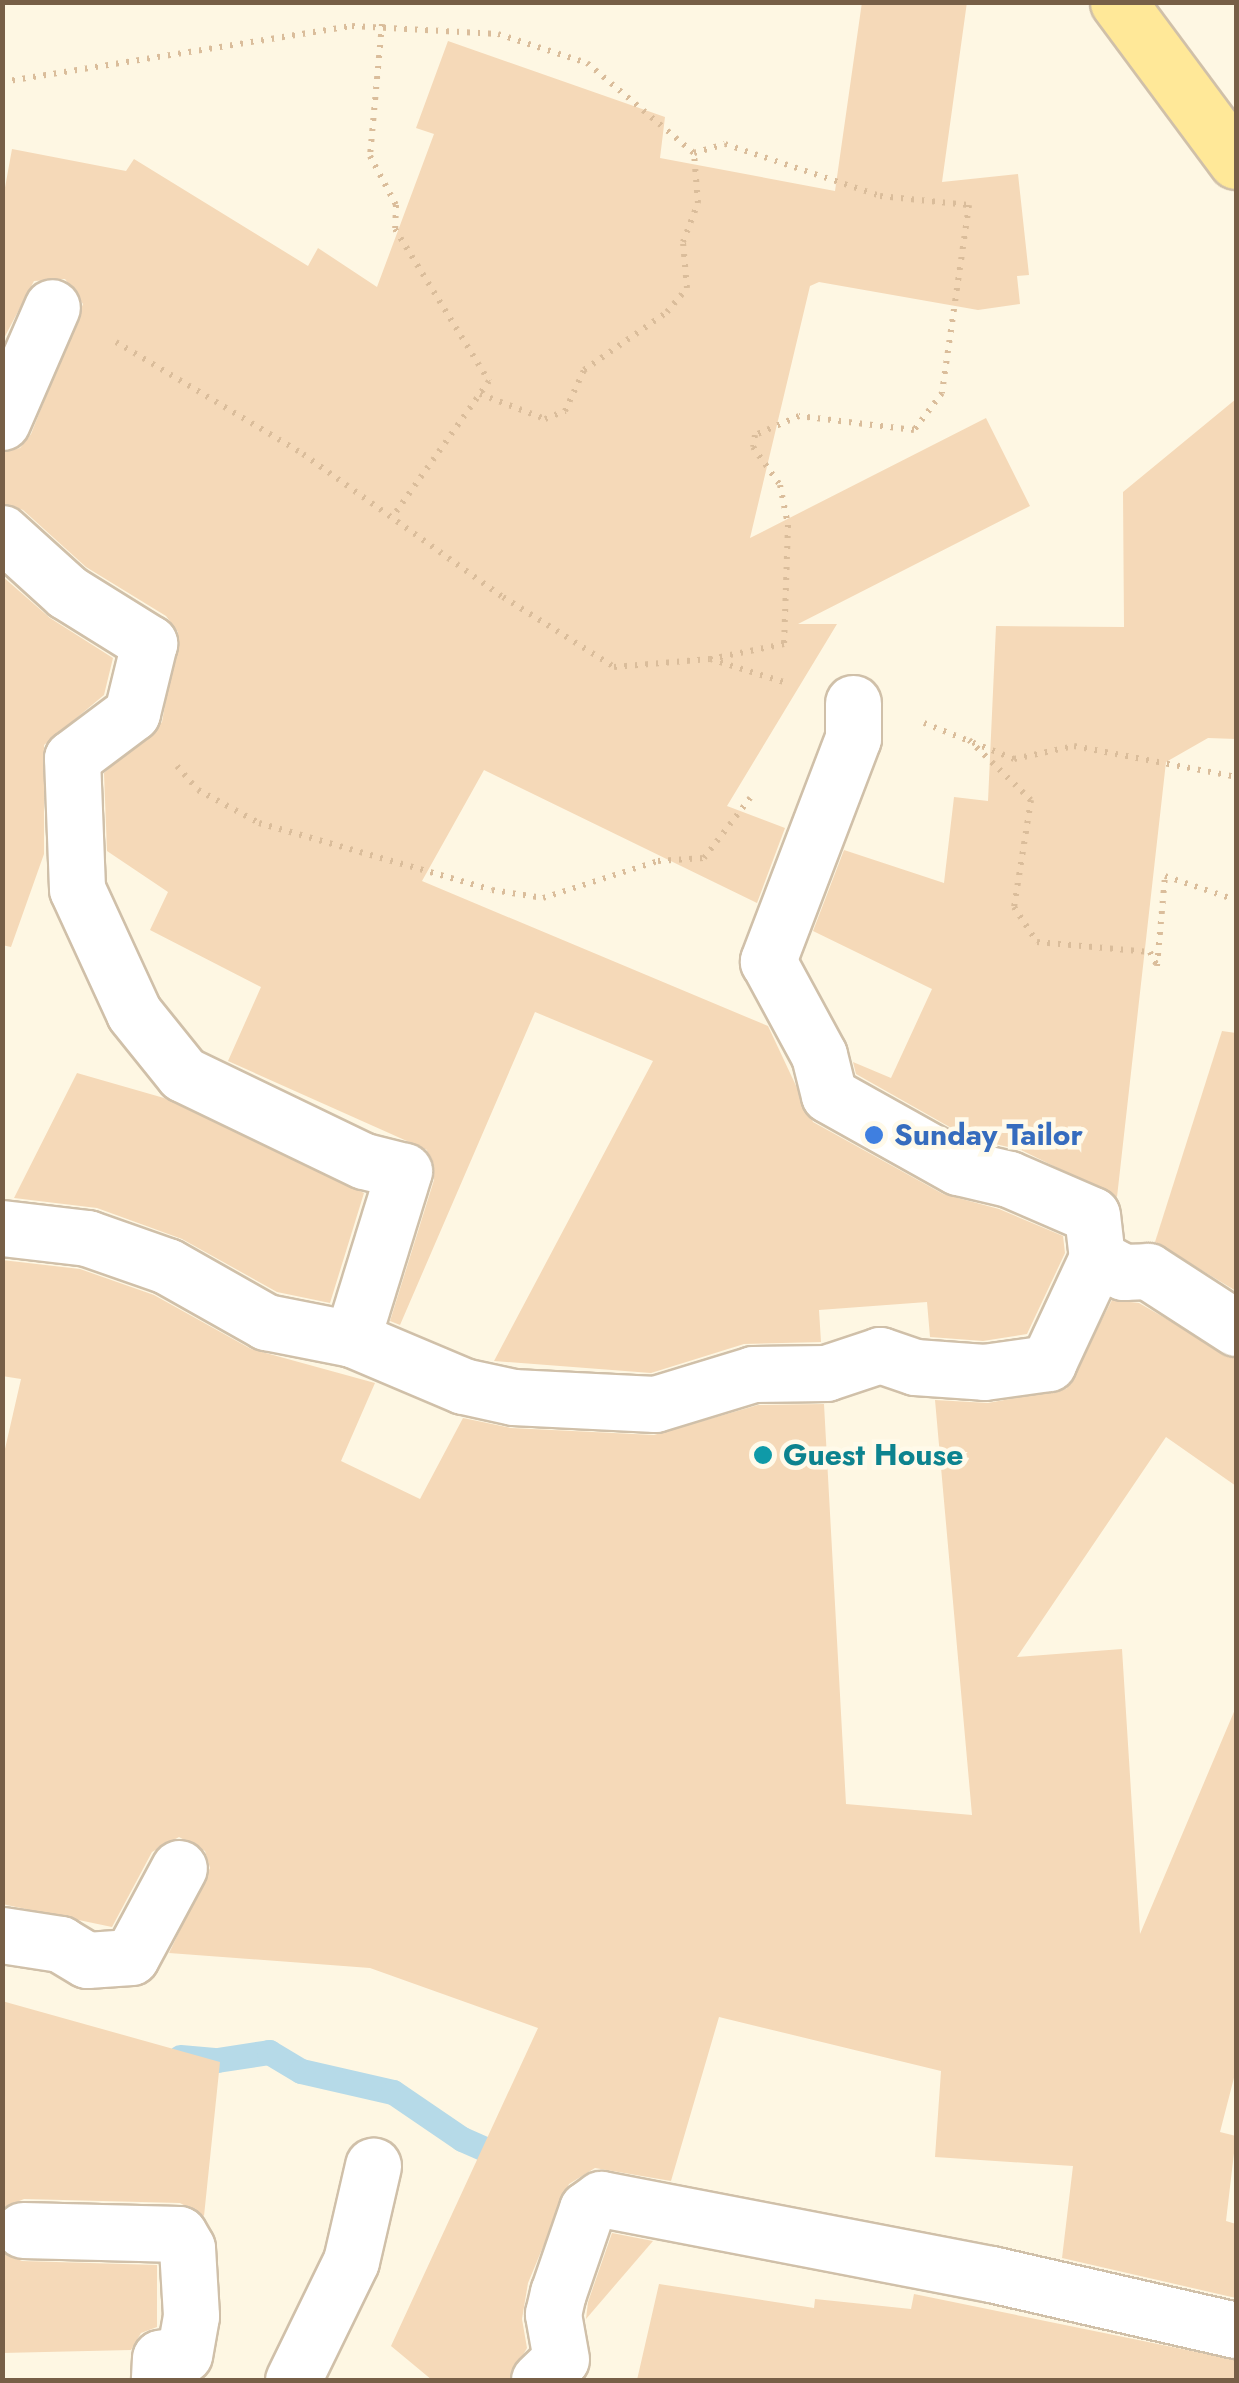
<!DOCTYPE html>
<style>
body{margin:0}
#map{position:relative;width:1239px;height:2383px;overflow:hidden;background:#fef7e3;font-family:Jost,sans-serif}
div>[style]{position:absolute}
.stream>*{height:25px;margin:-12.5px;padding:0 12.5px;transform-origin:12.5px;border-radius:12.5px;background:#b6dae8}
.building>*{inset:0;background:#f5d9b8}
.path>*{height:6px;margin-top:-3px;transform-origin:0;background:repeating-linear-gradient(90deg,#dabd9b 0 2.5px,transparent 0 10.5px)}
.roads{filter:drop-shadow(2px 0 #d0c0a9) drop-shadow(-2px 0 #d0c0a9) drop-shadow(0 2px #d0c0a9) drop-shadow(0 -2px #d0c0a9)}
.street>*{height:55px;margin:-27.5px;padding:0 27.5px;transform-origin:27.5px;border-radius:27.5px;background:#fff}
.primary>*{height:55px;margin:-27.5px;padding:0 27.5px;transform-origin:27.5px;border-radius:27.5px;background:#ffe898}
.dots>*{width:28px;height:28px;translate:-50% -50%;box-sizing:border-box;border:5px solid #fffaea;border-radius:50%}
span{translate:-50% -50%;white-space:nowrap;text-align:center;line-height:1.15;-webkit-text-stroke:9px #fffaea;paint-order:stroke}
.shop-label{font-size:30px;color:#366cbe;font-weight:700}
.left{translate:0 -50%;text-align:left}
.culture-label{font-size:30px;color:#0d838f;font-weight:700}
.frame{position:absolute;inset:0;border:5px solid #775f47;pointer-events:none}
</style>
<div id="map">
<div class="stream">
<div style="left:180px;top:2057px;width:37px;rotate:5deg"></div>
<div style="left:217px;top:2060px;width:53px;rotate:-8.7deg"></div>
<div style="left:269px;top:2052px;width:37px;rotate:31deg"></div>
<div style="left:301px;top:2071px;width:94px;rotate:12.9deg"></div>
<div style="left:393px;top:2092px;width:83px;rotate:34.3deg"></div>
<div style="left:462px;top:2139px;width:55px;rotate:23.7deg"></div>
</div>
<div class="building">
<div style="clip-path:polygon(862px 2px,967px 2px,942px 182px,1018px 174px,1029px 275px,1017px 276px,1020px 304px,978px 310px,819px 282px,810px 286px,750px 538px,986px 418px,1030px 506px,798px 624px,837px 624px,727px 806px,785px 828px,757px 903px,484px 770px,422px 881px,768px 1026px,813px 1122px,943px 1194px,999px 1209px,1063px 1236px,1065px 1253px,1027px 1334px,983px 1341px,930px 1337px,927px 1302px,819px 1310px,821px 1342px,744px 1344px,651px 1373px,494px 1361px,653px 1061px,535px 1012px,400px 1325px,390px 1321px,434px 1180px,427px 1150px,228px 1061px,261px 987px,150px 930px,168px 892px,107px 851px,104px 773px,162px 722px,178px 632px,166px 616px,86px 567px,23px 510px,2px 503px,2px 453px,20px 448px,31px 434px,83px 304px,65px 279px,34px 281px,2px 342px,2px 204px,12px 149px,126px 171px,134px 159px,308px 266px,318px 248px,377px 287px,434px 134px,416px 128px,448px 41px,665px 117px,660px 158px,835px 191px)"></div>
<div style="clip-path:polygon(1236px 399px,1236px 739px,1208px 738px,1166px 762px,1117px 1197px,1021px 1150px,969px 1138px,856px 1074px,853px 1062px,891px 1078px,932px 989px,813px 931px,844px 850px,944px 883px,954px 797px,988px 801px,996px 626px,1124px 627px,1123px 492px)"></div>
<div style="clip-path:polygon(2px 576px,50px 618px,113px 658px,104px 695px,44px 745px,44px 854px,11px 947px,2px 945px)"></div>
<div style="clip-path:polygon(1222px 1031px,1236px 1033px,1236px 1291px,1155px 1242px)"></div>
<div style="clip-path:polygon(77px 1073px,164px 1098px,364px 1193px,330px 1303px,277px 1292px,182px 1239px,97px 1208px,14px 1198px)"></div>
<div style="clip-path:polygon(2px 1260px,80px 1269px,154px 1295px,251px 1349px,375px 1383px,341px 1461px,420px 1499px,463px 1418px,511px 1428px,654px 1435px,758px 1405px,824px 1404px,846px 1804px,972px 1815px,935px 1400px,988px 1403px,1066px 1389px,1112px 1300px,1139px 1303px,1236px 1359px,1236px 1486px,1166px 1437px,1017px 1657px,1122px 1649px,1140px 1934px,1236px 1707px,1236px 2070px,1220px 2132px,1236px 2136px,1226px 2221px,1236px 2224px,1236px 2298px,1062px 2258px,1073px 2166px,935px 2157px,941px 2071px,719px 2017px,671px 2181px,595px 2168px,569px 2184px,528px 2283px,522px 2319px,527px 2348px,509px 2380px,432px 2380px,391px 2346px,538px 2028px,370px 1968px,169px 1953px,210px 1868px,205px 1851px,179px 1837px,152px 1852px,112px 1927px,2px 1904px,2px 1462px,21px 1379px,2px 1376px)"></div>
<div style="clip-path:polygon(2px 2001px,220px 2062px,204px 2216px,180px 2203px,24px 2199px,2px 2208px)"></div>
<div style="clip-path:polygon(612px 2233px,653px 2241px,586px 2319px,588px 2302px)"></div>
<div style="clip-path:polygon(2px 2252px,22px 2261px,157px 2265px,157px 2327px,141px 2333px,131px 2350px,2px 2353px)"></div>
<div style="clip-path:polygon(659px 2284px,814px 2308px,815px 2299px,911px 2309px,914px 2294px,1236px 2360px,1236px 2380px,637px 2380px)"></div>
</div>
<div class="path">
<div style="left:382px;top:24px;width:133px;rotate:95.2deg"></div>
<div style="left:370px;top:156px;width:55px;rotate:62deg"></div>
<div style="left:396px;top:205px;width:24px;rotate:92deg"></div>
<div style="left:395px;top:229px;width:179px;rotate:58.3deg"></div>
<div style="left:489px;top:381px;width:166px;rotate:125.4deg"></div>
<div style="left:2px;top:82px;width:354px;rotate:-9.1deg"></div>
<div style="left:352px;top:26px;width:146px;rotate:3.1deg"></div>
<div style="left:498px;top:34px;width:94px;rotate:18deg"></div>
<div style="left:587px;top:63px;width:140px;rotate:40.1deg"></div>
<div style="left:694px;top:153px;width:32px;rotate:-16deg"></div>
<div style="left:725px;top:144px;width:163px;rotate:18.5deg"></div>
<div style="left:880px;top:196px;width:89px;rotate:5.8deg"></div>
<div style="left:969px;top:205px;width:190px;rotate:98.2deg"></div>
<div style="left:942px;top:393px;width:46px;rotate:127.1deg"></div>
<div style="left:914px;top:430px;width:116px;rotate:-173.1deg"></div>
<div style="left:799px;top:416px;width:48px;rotate:156.6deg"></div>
<div style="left:755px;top:435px;width:12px;rotate:99deg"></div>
<div style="left:753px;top:447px;width:47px;rotate:54.6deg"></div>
<div style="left:780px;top:485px;width:41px;rotate:78.7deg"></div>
<div style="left:788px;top:525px;width:119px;rotate:91.9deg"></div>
<div style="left:784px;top:644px;width:76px;rotate:168.5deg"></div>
<div style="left:116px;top:342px;width:218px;rotate:30.9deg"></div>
<div style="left:303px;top:454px;width:246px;rotate:35.6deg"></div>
<div style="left:503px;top:597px;width:131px;rotate:32.2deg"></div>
<div style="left:614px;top:667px;width:96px;rotate:-4.8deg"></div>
<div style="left:710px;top:659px;width:81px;rotate:17.3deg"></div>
<div style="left:480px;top:394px;width:70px;rotate:21deg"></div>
<div style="left:545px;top:419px;width:22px;rotate:-22deg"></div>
<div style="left:565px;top:411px;width:45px;rotate:-65.1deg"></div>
<div style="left:584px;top:370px;width:101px;rotate:-34.9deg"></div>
<div style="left:667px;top:312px;width:31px;rotate:-50deg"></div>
<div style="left:687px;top:288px;width:46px;rotate:-95deg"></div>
<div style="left:683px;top:242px;width:42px;rotate:-69deg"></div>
<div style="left:698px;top:203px;width:50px;rotate:-94.6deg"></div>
<div style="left:924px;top:723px;width:97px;rotate:21.8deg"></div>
<div style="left:1014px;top:759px;width:61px;rotate:-12.2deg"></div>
<div style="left:1074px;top:746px;width:165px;rotate:10.8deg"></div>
<div style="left:969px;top:740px;width:86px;rotate:44.1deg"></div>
<div style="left:1031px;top:800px;width:108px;rotate:99deg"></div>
<div style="left:1014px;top:907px;width:42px;rotate:56.7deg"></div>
<div style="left:1037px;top:942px;width:113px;rotate:5.1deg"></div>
<div style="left:1150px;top:952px;width:16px;rotate:63deg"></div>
<div style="left:1157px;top:966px;width:90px;rotate:-84.9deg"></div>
<div style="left:1165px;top:876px;width:75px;rotate:18.7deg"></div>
<div style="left:177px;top:766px;width:32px;rotate:49deg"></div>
<div style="left:198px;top:790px;width:69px;rotate:28.4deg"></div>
<div style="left:259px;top:823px;width:242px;rotate:16deg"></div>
<div style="left:492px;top:890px;width:52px;rotate:8.9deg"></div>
<div style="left:543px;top:898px;width:121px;rotate:-17.8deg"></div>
<div style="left:658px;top:861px;width:46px;rotate:-3.7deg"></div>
<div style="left:704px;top:858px;width:76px;rotate:-52.5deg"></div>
</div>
<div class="roads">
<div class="street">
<div style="left:2px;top:422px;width:125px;rotate:-66.5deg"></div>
<div style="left:2px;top:533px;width:88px;rotate:42.2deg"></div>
<div style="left:67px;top:592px;width:97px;rotate:31.9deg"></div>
<div style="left:149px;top:643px;width:72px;rotate:103.7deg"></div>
<div style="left:132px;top:713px;width:75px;rotate:143.1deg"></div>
<div style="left:72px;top:758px;width:131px;rotate:87.8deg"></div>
<div style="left:77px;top:889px;width:136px;rotate:65.3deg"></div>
<div style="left:134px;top:1013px;width:78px;rotate:51.2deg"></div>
<div style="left:183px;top:1074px;width:201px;rotate:25.7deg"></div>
<div style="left:364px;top:1161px;width:41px;rotate:14deg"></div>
<div style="left:404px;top:1171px;width:176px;rotate:107.2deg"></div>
<div style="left:853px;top:703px;width:35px;rotate:90deg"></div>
<div style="left:853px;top:738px;width:239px;rotate:110.9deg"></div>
<div style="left:768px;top:961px;width:107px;rotate:61.5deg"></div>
<div style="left:819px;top:1055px;width:41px;rotate:76deg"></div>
<div style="left:829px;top:1095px;width:148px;rotate:29.2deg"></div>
<div style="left:958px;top:1167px;width:52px;rotate:13.2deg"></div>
<div style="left:1009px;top:1179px;width:90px;rotate:23.4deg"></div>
<div style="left:1092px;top:1215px;width:43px;rotate:83.4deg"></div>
<div style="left:1097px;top:1258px;width:30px;rotate:28deg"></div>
<div style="left:1123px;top:1272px;width:25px;rotate:-2deg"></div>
<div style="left:1148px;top:1271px;width:105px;rotate:32.9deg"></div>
<div style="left:2px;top:1228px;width:86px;rotate:6.7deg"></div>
<div style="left:87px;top:1238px;width:85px;rotate:19.3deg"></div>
<div style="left:167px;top:1266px;width:114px;rotate:29.5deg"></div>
<div style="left:266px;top:1322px;width:88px;rotate:11.2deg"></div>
<div style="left:352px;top:1339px;width:121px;rotate:22.9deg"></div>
<div style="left:463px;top:1386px;width:51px;rotate:12.4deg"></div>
<div style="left:513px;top:1397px;width:142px;rotate:2.8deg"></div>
<div style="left:655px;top:1404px;width:102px;rotate:-17deg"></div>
<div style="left:753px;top:1374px;width:73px;rotate:-0.8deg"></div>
<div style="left:826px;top:1373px;width:57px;rotate:-18.4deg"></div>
<div style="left:880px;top:1355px;width:37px;rotate:19deg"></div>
<div style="left:915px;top:1367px;width:69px;rotate:4.1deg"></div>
<div style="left:984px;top:1372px;width:65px;rotate:-8deg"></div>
<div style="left:1048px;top:1363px;width:116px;rotate:-65deg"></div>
<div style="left:2px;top:1935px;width:59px;rotate:8.8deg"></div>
<div style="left:60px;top:1944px;width:31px;rotate:31deg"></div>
<div style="left:87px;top:1960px;width:44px;rotate:-3.9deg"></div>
<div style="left:131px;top:1957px;width:101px;rotate:-61.7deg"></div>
<div style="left:23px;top:2230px;width:156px;rotate:1.5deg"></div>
<div style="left:179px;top:2234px;width:16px;rotate:60deg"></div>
<div style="left:187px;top:2248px;width:68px;rotate:86.6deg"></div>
<div style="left:191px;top:2316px;width:39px;rotate:100deg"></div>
<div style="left:184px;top:2354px;width:24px;rotate:171deg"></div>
<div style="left:160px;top:2358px;width:22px;rotate:93deg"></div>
<div style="left:293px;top:2380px;width:132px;rotate:-64deg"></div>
<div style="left:351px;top:2261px;width:98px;rotate:-77deg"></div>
<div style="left:539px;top:2380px;width:30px;rotate:-44deg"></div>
<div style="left:561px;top:2359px;width:46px;rotate:-100.1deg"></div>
<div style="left:553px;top:2314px;width:22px;rotate:-77deg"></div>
<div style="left:558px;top:2293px;width:89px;rotate:-71deg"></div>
<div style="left:587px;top:2209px;width:17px;rotate:-36deg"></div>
<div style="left:601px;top:2199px;width:397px;rotate:10.9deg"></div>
<div style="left:991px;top:2274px;width:251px;rotate:12.9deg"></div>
</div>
<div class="primary">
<div style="left:1118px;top:2px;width:198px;rotate:53.4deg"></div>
</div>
</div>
<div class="dots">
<div style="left:874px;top:1135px;background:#3f7fe0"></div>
<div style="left:763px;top:1455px;background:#0f9aa8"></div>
</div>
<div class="shop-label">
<span class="left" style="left:894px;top:1135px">Sunday Tailor</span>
</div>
<div class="culture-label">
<span class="left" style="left:783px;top:1455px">Guest House</span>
</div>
<div class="frame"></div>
</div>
